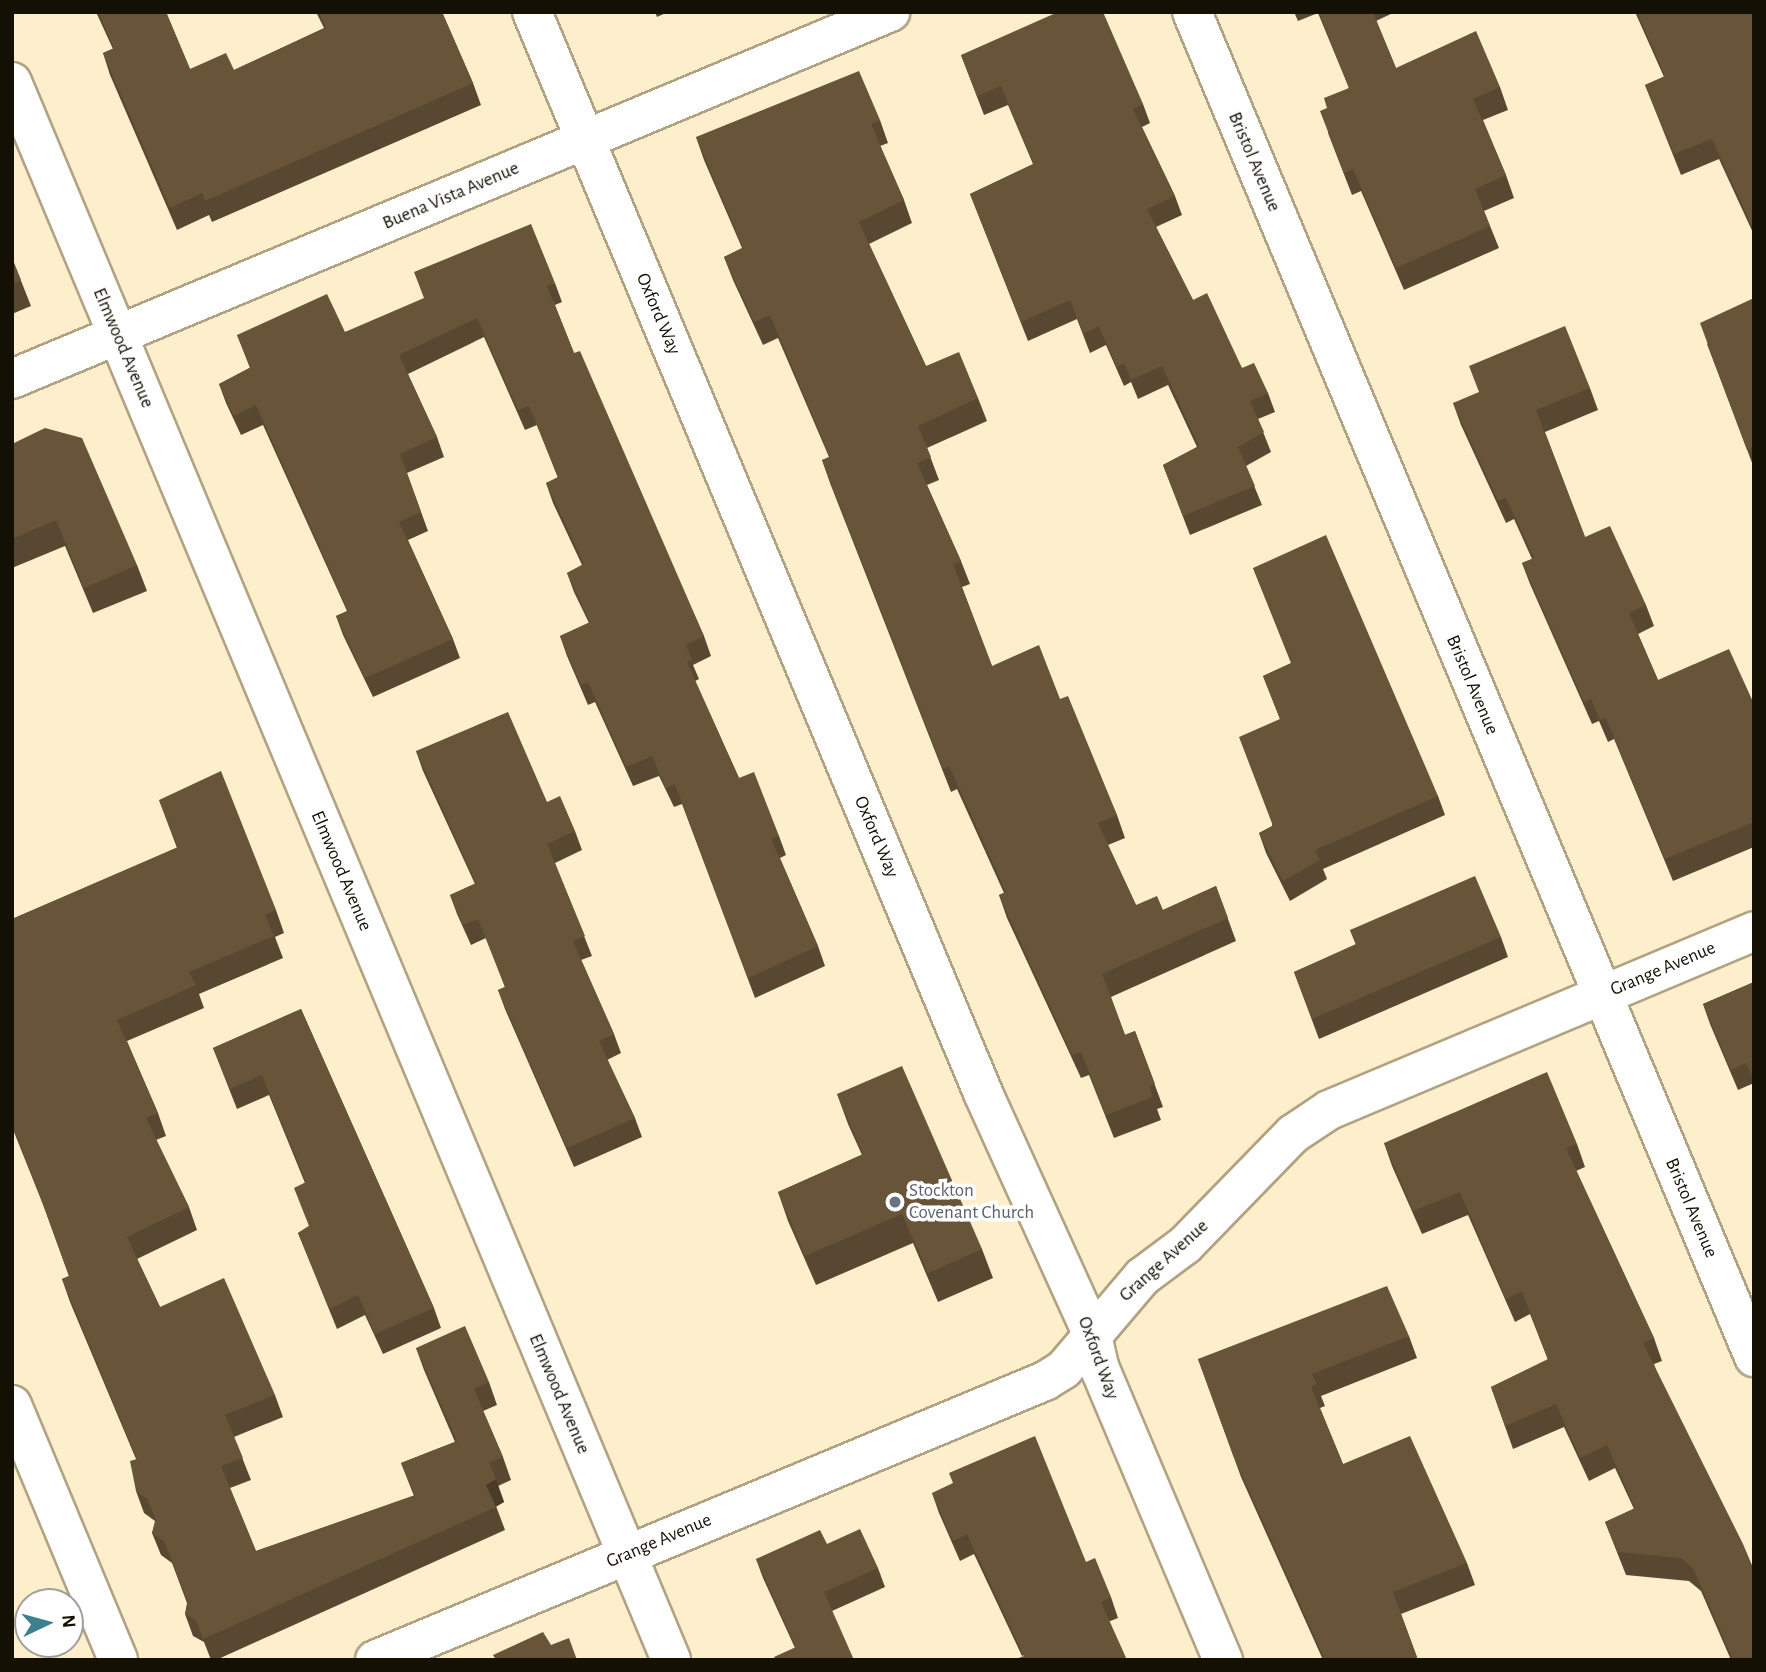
<!DOCTYPE html>
<style>
body{margin:0}
#map{position:relative;width:1766px;height:1672px;overflow:hidden;background:#feefcc;font-family:"Alegreya Sans",sans-serif}
div>[style]{position:absolute}
.roads{filter:drop-shadow(2px 0 #b1a382) drop-shadow(-2px 0 #b1a382) drop-shadow(0 2px #b1a382) drop-shadow(0 -2px #b1a382)}
.minor>*{height:38px;margin:-19px;padding:0 19px;transform-origin:19px;border-radius:19px;background:#fff}
.tertiary>*{height:38px;margin:-19px;padding:0 19px;transform-origin:19px;border-radius:19px;background:#fff}
.wall>*{inset:0;background:#594831}
.shaded-wall>*{inset:0;background:#493b28}
.building>*{inset:0;background:#685439}
.dots>*{width:19px;height:19px;translate:-50% -50%;box-sizing:border-box;border:4px solid #fff;border-radius:50%}
span{translate:-50% -50%;white-space:nowrap;text-align:center;line-height:1.15;-webkit-text-stroke:7px #fff;paint-order:stroke}
.street-label{font-size:19px;color:#141004}
.worship-label{font-size:19px;color:#5b616d}
.left{translate:0 -50%;text-align:left}
.frame{position:absolute;inset:0;border:14px solid #141004;pointer-events:none}
.north{position:absolute;left:14px;top:1588px;width:70px;height:70px;box-sizing:border-box;background:#fff;border:2px solid #a19f9b;border-radius:50%;rotate:85deg;font-size:19px;font-weight:700;line-height:28px;text-align:center;color:#141004}
.north::after{content:'';display:block;margin:auto;width:24px;height:32px;background:#3d8190;clip-path:polygon(50% 0,100% 100%,50% 72%,0 100%)}
</style>
<div id="map">
<div class="roads">
<div class="minor">
<div style="left:532px;top:12px;width:1171px;rotate:67.35deg"></div>
<div style="left:983px;top:1093px;width:261px;rotate:65.6deg"></div>
<div style="left:1091px;top:1331px;width:39px;rotate:77deg"></div>
<div style="left:1100px;top:1369px;width:316px;rotate:67.1deg"></div>
<div style="left:1192px;top:12px;width:1458px;rotate:67.32deg"></div>
<div style="left:12px;top:82px;width:1710px;rotate:67.33deg"></div>
<div style="left:12px;top:379px;width:952px;rotate:-22.68deg"></div>
<div style="left:375px;top:1660px;width:726px;rotate:-22.61deg"></div>
<div style="left:1045px;top:1381px;width:22px;rotate:-32deg"></div>
<div style="left:1064px;top:1369px;width:121px;rotate:-49.7deg"></div>
<div style="left:1142px;top:1277px;width:54px;rotate:-36.7deg"></div>
<div style="left:1185px;top:1245px;width:155px;rotate:-45.8deg"></div>
<div style="left:1293px;top:1134px;width:43px;rotate:-33.7deg"></div>
<div style="left:1329px;top:1110px;width:461px;rotate:-22.8deg"></div>
</div>
<div class="tertiary">
<div style="left:12px;top:1405px;width:276px;rotate:67.4deg"></div>
</div>
</div>
<div class="wall">
<div style="clip-path:polygon(96px 12px,166px 12px,190px 69px,234px 70px,324px 28px,316px 12px,442px 12px,473px 83px,481px 105px,212px 222px,209px 215px,177px 230px,110px 75px,103px 53px,113px 49px)"></div>
<div style="clip-path:polygon(655px 12px,668px 12px,657px 17px)"></div>
<div style="clip-path:polygon(1294px 12px,1395px 12px,1376px 21px,1396px 68px,1500px 87px,1508px 110px,1483px 120px,1506px 175px,1514px 198px,1484px 211px,1499px 248px,1404px 290px,1361px 191px,1352px 195px,1328px 133px,1327px 108px,1349px 88px,1318px 13px,1298px 21px)"></div>
<div style="clip-path:polygon(1635px 12px,1754px 12px,1754px 235px,1719px 159px,1681px 175px,1645px 85px,1664px 77px)"></div>
<div style="clip-path:polygon(961px 55px,1143px 104px,1150px 123px,1142px 127px,1175px 196px,1182px 215px,1156px 227px,1193px 300px,1242px 368px,1268px 393px,1275px 412px,1258px 419px,1271px 452px,1246px 466px,1262px 505px,1190px 535px,1163px 465px,1197px 447px,1168px 385px,1138px 399px,1131px 382px,1124px 386px,1106px 345px,1090px 353px,1077px 319px,1028px 341px,970px 194px,1033px 164px,1008px 105px,984px 115px)"></div>
<div style="clip-path:polygon(880px 120px,888px 143px,880px 146px,904px 200px,912px 223px,869px 244px,926px 366px,978px 398px,987px 421px,927px 448px,939px 480px,927px 485px,961px 561px,970px 584px,962px 587px,992px 666px,1060px 699px,1117px 815px,1125px 838px,1108px 845px,1136px 905px,1163px 910px,1216px 886px,1236px 941px,1111px 997px,1125px 1035px,1135px 1031px,1163px 1107px,1157px 1109px,1161px 1120px,1114px 1138px,1089px 1075px,1081px 1078px,1007px 918px,999px 895px,1004px 893px,957px 789px,951px 792px,830px 483px,822px 460px,829px 457px,778px 338px,763px 345px,733px 280px,724px 257px,742px 248px,704px 160px,696px 137px)"></div>
<div style="clip-path:polygon(12px 258px,31px 306px,12px 314px)"></div>
<div style="clip-path:polygon(555px 283px,562px 302px,555px 305px,574px 353px,704px 636px,711px 656px,693px 665px,699px 679px,695px 681px,739px 778px,779px 836px,786px 855px,780px 858px,818px 946px,825px 966px,755px 998px,682px 804px,674px 807px,659px 776px,633px 786px,595px 702px,588px 705px,567px 656px,560px 636px,589px 623px,574px 592px,567px 573px,582px 565px,553px 503px,546px 483px,558px 478px,537px 425px,525px 430px,484px 337px,408px 374px,437px 437px,444px 457px,407px 473px,428px 531px,408px 540px,453px 639px,460px 658px,373px 697px,343px 635px,336px 616px,347px 611px,263px 425px,241px 435px,226px 403px,219px 384px,250px 368px,237px 335px,345px 332px)"></div>
<div style="clip-path:polygon(1754px 298px,1754px 468px,1707px 344px)"></div>
<div style="clip-path:polygon(1590px 388px,1598px 410px,1545px 432px,1585px 537px,1646px 605px,1654px 626px,1638px 634px,1658px 680px,1754px 704px,1754px 847px,1673px 881px,1614px 739px,1608px 742px,1599px 721px,1592px 724px,1530px 584px,1522px 563px,1532px 559px,1514px 519px,1506px 523px,1461px 425px,1453px 403px)"></div>
<div style="clip-path:polygon(12px 444px,137px 565px,147px 591px,93px 613px,65px 546px,12px 568px)"></div>
<div style="clip-path:polygon(1253px 568px,1438px 796px,1445px 815px,1323px 869px,1327px 879px,1290px 901px,1266px 853px,1259px 833px,1272px 826px,1280px 719px,1263px 676px,1291px 663px)"></div>
<div style="clip-path:polygon(416px 751px,547px 802px,575px 831px,582px 850px,555px 863px,592px 956px,581px 960px,614px 1034px,621px 1053px,607px 1060px,635px 1118px,642px 1137px,574px 1167px,505px 1009px,498px 990px,505px 987px,486px 938px,471px 945px,457px 914px,450px 895px,475px 884px,423px 771px)"></div>
<div style="clip-path:polygon(159px 800px,276px 910px,284px 933px,275px 937px,283px 958px,199px 994px,204px 1008px,127px 1041px,158px 1113px,166px 1136px,156px 1140px,189px 1207px,197px 1230px,137px 1259px,160px 1307px,275px 1395px,283px 1417px,234px 1437px,251px 1480px,230px 1488px,256px 1551px,414px 1496px,401px 1463px,455px 1442px,424px 1370px,416px 1348px,489px 1382px,497px 1405px,483px 1411px,503px 1457px,511px 1480px,498px 1486px,504px 1502px,496px 1506px,505px 1530px,216px 1660px,211px 1660px,204px 1642px,193px 1636px,185px 1614px,187px 1603px,172px 1563px,161px 1555px,152px 1533px,155px 1521px,144px 1513px,136px 1491px,136px 1459px,70px 1302px,62px 1279px,69px 1276px,44px 1207px,12px 1127px,12px 919px,177px 848px)"></div>
<div style="clip-path:polygon(1350px 930px,1501px 937px,1508px 957px,1319px 1039px,1294px 972px,1356px 945px)"></div>
<div style="clip-path:polygon(1754px 982px,1754px 1083px,1738px 1090px,1710px 1024px,1703px 1004px)"></div>
<div style="clip-path:polygon(301px 1009px,434px 1308px,441px 1328px,383px 1354px,365px 1315px,337px 1329px,298px 1233px,309px 1226px,305px 1183px,269px 1095px,237px 1109px,213px 1048px)"></div>
<div style="clip-path:polygon(837px 1094px,982px 1249px,993px 1278px,938px 1302px,913px 1243px,816px 1285px,788px 1221px,778px 1192px,862px 1155px,848px 1124px)"></div>
<div style="clip-path:polygon(1384px 1143px,1577px 1144px,1585px 1167px,1576px 1171px,1654px 1338px,1662px 1361px,1654px 1364px,1754px 1660px,1731px 1660px,1701px 1591px,1689px 1581px,1626px 1575px,1605px 1522px,1634px 1509px,1615px 1468px,1589px 1481px,1564px 1427px,1513px 1449px,1491px 1387px,1548px 1360px,1530px 1314px,1515px 1322px,1468px 1215px,1422px 1234px,1392px 1166px)"></div>
<div style="clip-path:polygon(1409px 1336px,1417px 1358px,1321px 1396px,1325px 1406px,1320px 1408px,1343px 1464px,1467px 1563px,1475px 1585px,1401px 1614px,1418px 1660px,1323px 1660px,1241px 1477px,1198px 1359px)"></div>
<div style="clip-path:polygon(932px 1493px,1086px 1562px,1111px 1597px,1118px 1618px,1022px 1656px,974px 1554px,960px 1561px,939px 1513px)"></div>
<div style="clip-path:polygon(827px 1544px,878px 1568px,885px 1587px,832px 1611px,795px 1648px,763px 1578px,756px 1559px)"></div>
</div>
<div class="shaded-wall">
<div style="clip-path:polygon(496px 1479px,504px 1502px,494px 1508px,486px 1485px)"></div>
</div>
<div class="building">
<div style="clip-path:polygon(98px 12px,166px 12px,190px 69px,226px 53px,234px 70px,326px 28px,319px 12px,442px 12px,473px 83px,205px 201px,202px 193px,170px 208px,103px 53px,114px 48px)"></div>
<div style="clip-path:polygon(1058px 12px,1103px 12px,1143px 104px,1133px 109px,1175px 196px,1147px 209px,1193px 300px,1207px 293px,1242px 368px,1254px 363px,1268px 393px,1250px 401px,1264px 432px,1238px 447px,1255px 486px,1183px 516px,1163px 465px,1199px 446px,1162px 366px,1131px 380px,1124px 363px,1117px 367px,1099px 326px,1083px 334px,1070px 300px,1021px 322px,970px 194px,1034px 164px,1001px 86px,977px 96px,961px 55px)"></div>
<div style="clip-path:polygon(1319px 12px,1373px 12px,1396px 68px,1476px 31px,1500px 87px,1473px 99px,1506px 175px,1475px 189px,1490px 226px,1396px 268px,1353px 169px,1344px 173px,1320px 111px,1327px 108px,1324px 98px,1349px 88px)"></div>
<div style="clip-path:polygon(1637px 12px,1754px 12px,1754px 231px,1712px 139px,1674px 154px,1645px 85px,1665px 76px)"></div>
<div style="clip-path:polygon(859px 71px,880px 120px,871px 124px,904px 200px,859px 222px,926px 366px,959px 352px,978px 398px,918px 426px,931px 457px,917px 463px,961px 561px,953px 564px,992px 666px,1039px 645px,1060px 699px,1068px 696px,1117px 815px,1098px 823px,1136px 905px,1157px 896px,1163px 910px,1216px 886px,1228px 918px,1102px 974px,1125px 1035px,1135px 1031px,1155px 1084px,1149px 1086px,1153px 1097px,1106px 1115px,1081px 1052px,1072px 1055px,999px 895px,1006px 892px,949px 766px,943px 769px,822px 460px,830px 457px,770px 315px,754px 322px,724px 257px,743px 248px,696px 137px)"></div>
<div style="clip-path:polygon(531px 224px,555px 283px,547px 286px,574px 353px,580px 351px,704px 636px,686px 645px,692px 660px,687px 662px,739px 778px,754px 772px,779px 836px,771px 839px,818px 946px,748px 978px,675px 784px,666px 788px,652px 756px,626px 767px,588px 682px,581px 685px,560px 636px,590px 622px,567px 573px,584px 564px,546px 483px,558px 477px,529px 406px,518px 410px,477px 318px,399px 355px,437px 437px,400px 454px,421px 512px,399px 522px,453px 639px,365px 678px,336px 616px,348px 611px,256px 405px,234px 416px,219px 384px,251px 367px,237px 335px,327px 294px,345px 332px,424px 298px,414px 272px)"></div>
<div style="clip-path:polygon(12px 258px,21px 280px,12px 284px)"></div>
<div style="clip-path:polygon(1754px 298px,1754px 447px,1747px 450px,1700px 323px)"></div>
<div style="clip-path:polygon(1565px 326px,1590px 388px,1536px 410px,1585px 537px,1610px 526px,1646px 605px,1629px 613px,1658px 680px,1729px 649px,1754px 704px,1754px 822px,1665px 859px,1606px 718px,1600px 720px,1591px 699px,1584px 702px,1522px 563px,1534px 558px,1506px 498px,1498px 501px,1453px 403px,1479px 392px,1469px 366px)"></div>
<div style="clip-path:polygon(45px 428px,82px 438px,137px 565px,84px 588px,56px 520px,12px 539px,12px 444px)"></div>
<div style="clip-path:polygon(1326px 535px,1438px 796px,1315px 850px,1320px 860px,1283px 881px,1259px 833px,1273px 826px,1239px 737px,1280px 719px,1263px 676px,1292px 663px,1253px 568px)"></div>
<div style="clip-path:polygon(508px 712px,547px 802px,560px 796px,575px 831px,547px 844px,585px 936px,573px 941px,614px 1034px,599px 1041px,635px 1118px,567px 1148px,498px 990px,505px 987px,478px 919px,463px 925px,450px 895px,476px 883px,416px 751px)"></div>
<div style="clip-path:polygon(221px 771px,276px 910px,265px 915px,274px 936px,189px 972px,196px 985px,117px 1020px,158px 1113px,146px 1118px,189px 1207px,127px 1237px,160px 1307px,224px 1278px,275px 1395px,225px 1415px,243px 1458px,221px 1466px,256px 1551px,415px 1495px,401px 1463px,457px 1441px,416px 1348px,465px 1326px,489px 1382px,474px 1389px,503px 1457px,489px 1463px,496px 1479px,486px 1485px,496px 1507px,203px 1639px,196px 1620px,185px 1614px,188px 1602px,164px 1541px,152px 1533px,156px 1520px,147px 1499px,136px 1491px,130px 1461px,137px 1459px,62px 1279px,69px 1276px,36px 1185px,12px 1125px,12px 919px,178px 847px,159px 800px)"></div>
<div style="clip-path:polygon(1475px 876px,1501px 937px,1312px 1019px,1294px 972px,1356px 944px,1350px 930px)"></div>
<div style="clip-path:polygon(1754px 982px,1754px 1080px,1746px 1063px,1731px 1070px,1703px 1004px)"></div>
<div style="clip-path:polygon(301px 1009px,434px 1308px,375px 1334px,358px 1295px,330px 1309px,298px 1233px,309px 1226px,294px 1188px,306px 1182px,262px 1075px,230px 1089px,213px 1048px)"></div>
<div style="clip-path:polygon(902px 1066px,982px 1249px,928px 1273px,902px 1214px,805px 1256px,778px 1192px,863px 1154px,837px 1094px)"></div>
<div style="clip-path:polygon(1547px 1072px,1577px 1144px,1566px 1148px,1654px 1338px,1643px 1343px,1743px 1544px,1754px 1570px,1754px 1660px,1733px 1660px,1693px 1568px,1681px 1558px,1618px 1552px,1605px 1522px,1635px 1508px,1607px 1445px,1580px 1458px,1556px 1404px,1505px 1426px,1491px 1387px,1548px 1359px,1522px 1291px,1506px 1299px,1460px 1192px,1413px 1211px,1384px 1143px)"></div>
<div style="clip-path:polygon(1387px 1286px,1409px 1336px,1312px 1374px,1317px 1384px,1311px 1387px,1343px 1464px,1410px 1436px,1467px 1563px,1393px 1592px,1418px 1660px,1325px 1660px,1233px 1455px,1198px 1359px)"></div>
<div style="clip-path:polygon(1035px 1436px,1086px 1562px,1095px 1558px,1111px 1597px,1101px 1602px,1127px 1660px,1013px 1660px,1024px 1656px,967px 1534px,953px 1541px,932px 1493px,953px 1483px,949px 1473px)"></div>
<div style="clip-path:polygon(860px 1529px,878px 1568px,824px 1592px,854px 1660px,775px 1660px,774px 1657px,796px 1647px,756px 1559px,820px 1530px,827px 1544px)"></div>
<div style="clip-path:polygon(543px 1632px,551px 1645px,569px 1638px,577px 1660px,496px 1660px,493px 1655px)"></div>
</div>
<div class="dots">
<div style="left:895px;top:1202px;background:#6b7280"></div>
</div>
<div class="street-label">
<span style="left:1254px;top:162px;rotate:67deg">Bristol Avenue</span>
<span style="left:451px;top:196px;rotate:-23deg">Buena Vista Avenue</span>
<span style="left:658px;top:314px;rotate:67deg">Oxford Way</span>
<span style="left:123px;top:348px;rotate:67deg">Elmwood Avenue</span>
<span style="left:1472px;top:685px;rotate:67deg">Bristol Avenue</span>
<span style="left:876px;top:837px;rotate:67deg">Oxford Way</span>
<span style="left:341px;top:871px;rotate:67deg">Elmwood Avenue</span>
<span style="left:1663px;top:969px;rotate:-23deg">Grange Avenue</span>
<span style="left:1691px;top:1208px;rotate:67deg">Bristol Avenue</span>
<span style="left:1164px;top:1261px;rotate:-42deg">Grange Avenue</span>
<span style="left:1098px;top:1358px;rotate:70deg">Oxford Way</span>
<span style="left:559px;top:1394px;rotate:67deg">Elmwood Avenue</span>
<span style="left:659px;top:1541px;rotate:-23deg">Grange Avenue</span>
</div>
<div class="worship-label">
<span class="left" style="left:909px;top:1202px">Stockton<br>Covenant Church</span>
</div>
<div class="frame"></div>
<div class="north">N</div>
</div>
